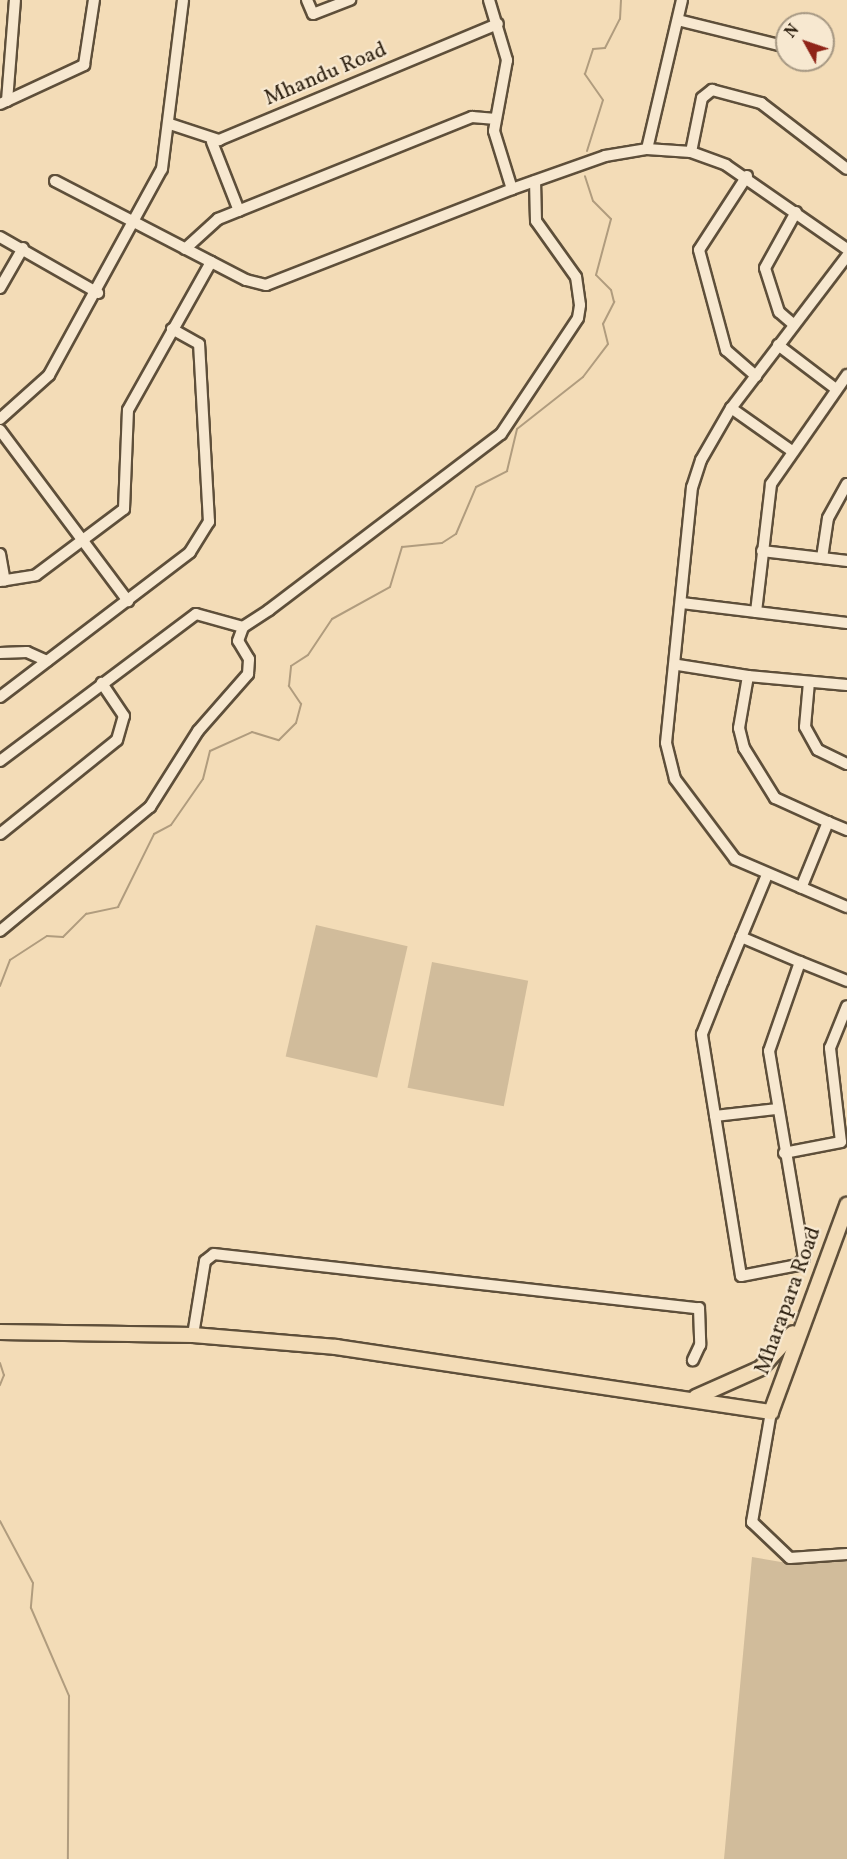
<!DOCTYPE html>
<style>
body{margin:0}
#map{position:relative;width:847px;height:1859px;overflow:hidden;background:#f3dcb7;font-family:Vollkorn,serif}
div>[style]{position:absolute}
.green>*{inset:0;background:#d1bc9b;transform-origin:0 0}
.stream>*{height:2px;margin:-1px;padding:0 1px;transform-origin:1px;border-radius:1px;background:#b09c7e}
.roads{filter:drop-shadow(2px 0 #5e4f3a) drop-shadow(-2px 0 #5e4f3a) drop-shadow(0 2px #5e4f3a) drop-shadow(0 -2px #5e4f3a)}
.minor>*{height:10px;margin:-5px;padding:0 5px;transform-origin:5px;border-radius:5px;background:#f7e8d0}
.major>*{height:14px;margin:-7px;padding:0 7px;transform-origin:7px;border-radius:7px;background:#f3dcb7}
span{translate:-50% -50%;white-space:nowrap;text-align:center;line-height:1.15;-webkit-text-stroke:4.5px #f7e8d0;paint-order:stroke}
.street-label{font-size:21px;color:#2d2010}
.north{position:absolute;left:775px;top:12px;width:60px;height:60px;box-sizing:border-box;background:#f7e8d0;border:2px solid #a69883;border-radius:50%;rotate:310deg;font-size:16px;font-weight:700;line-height:24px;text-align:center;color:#2d2010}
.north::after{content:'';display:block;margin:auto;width:21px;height:27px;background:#8f2418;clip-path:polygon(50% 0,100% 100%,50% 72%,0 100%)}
</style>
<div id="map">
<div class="green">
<div style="left:316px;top:925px;width:94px;height:135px;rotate:13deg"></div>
<div style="left:432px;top:962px;width:98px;height:128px;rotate:11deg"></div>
<div style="clip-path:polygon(752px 1557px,781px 1562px,847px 1557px,847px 1859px,724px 1859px)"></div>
</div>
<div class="stream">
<div style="left:587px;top:151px;width:53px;rotate:-72.6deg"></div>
<div style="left:603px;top:100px;width:32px;rotate:-125deg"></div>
<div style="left:585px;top:74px;width:26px;rotate:-72deg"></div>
<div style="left:593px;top:49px;width:12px;rotate:-5deg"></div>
<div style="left:605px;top:48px;width:33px;rotate:-63deg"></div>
<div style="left:620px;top:19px;width:19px;rotate:-87deg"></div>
<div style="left:0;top:986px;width:28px;rotate:-69deg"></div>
<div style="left:10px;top:960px;width:44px;rotate:-33deg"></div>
<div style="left:47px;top:936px;width:16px;rotate:4deg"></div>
<div style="left:63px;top:937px;width:33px;rotate:-45deg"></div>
<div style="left:86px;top:914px;width:33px;rotate:-12deg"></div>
<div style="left:118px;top:907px;width:81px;rotate:-63.7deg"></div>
<div style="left:154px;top:834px;width:19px;rotate:-28deg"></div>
<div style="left:171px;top:825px;width:56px;rotate:-55.2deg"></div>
<div style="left:203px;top:779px;width:29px;rotate:-76deg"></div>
<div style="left:210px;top:751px;width:46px;rotate:-24.3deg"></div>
<div style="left:252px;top:732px;width:28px;rotate:17deg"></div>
<div style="left:279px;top:740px;width:24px;rotate:-45deg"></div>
<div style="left:296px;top:723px;width:20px;rotate:-75deg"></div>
<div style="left:301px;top:704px;width:22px;rotate:-124deg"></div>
<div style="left:289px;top:686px;width:20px;rotate:-84deg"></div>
<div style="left:291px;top:666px;width:20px;rotate:-33deg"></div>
<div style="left:308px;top:655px;width:43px;rotate:-56.3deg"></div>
<div style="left:332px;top:619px;width:66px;rotate:-28.9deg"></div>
<div style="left:390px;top:587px;width:42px;rotate:-73.3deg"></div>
<div style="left:402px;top:547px;width:40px;rotate:-5.7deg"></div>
<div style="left:442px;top:543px;width:17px;rotate:-33deg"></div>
<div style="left:456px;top:534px;width:51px;rotate:-66.9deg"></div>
<div style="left:476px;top:487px;width:35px;rotate:-27deg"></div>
<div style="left:507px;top:471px;width:43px;rotate:-76.6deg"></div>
<div style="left:517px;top:429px;width:84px;rotate:-38.2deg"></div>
<div style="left:583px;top:377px;width:41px;rotate:-52.9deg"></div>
<div style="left:608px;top:344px;width:21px;rotate:-104deg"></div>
<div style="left:603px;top:324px;width:25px;rotate:-63deg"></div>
<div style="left:614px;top:302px;width:12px;rotate:-104deg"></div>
<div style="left:611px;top:290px;width:21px;rotate:-135deg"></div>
<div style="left:596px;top:275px;width:58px;rotate:-75deg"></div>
<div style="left:611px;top:219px;width:25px;rotate:-135deg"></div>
<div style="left:593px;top:201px;width:26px;rotate:-108deg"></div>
<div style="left:0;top:1363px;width:13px;rotate:72deg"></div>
<div style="left:4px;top:1375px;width:11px;rotate:112deg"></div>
<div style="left:0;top:1521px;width:70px;rotate:62deg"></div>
<div style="left:33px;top:1583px;width:25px;rotate:95deg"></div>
<div style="left:31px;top:1608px;width:96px;rotate:66.6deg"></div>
<div style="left:69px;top:1696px;width:163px;rotate:90.4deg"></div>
</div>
<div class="roads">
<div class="minor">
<div style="left:307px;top:0;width:15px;rotate:67deg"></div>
<div style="left:313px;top:14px;width:40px;rotate:-21deg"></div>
<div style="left:489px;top:0;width:63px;rotate:73.3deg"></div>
<div style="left:507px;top:60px;width:72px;rotate:100.4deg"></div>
<div style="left:494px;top:131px;width:61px;rotate:72.8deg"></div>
<div style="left:678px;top:20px;width:112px;rotate:13.9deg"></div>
<div style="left:7px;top:101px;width:101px;rotate:-85.5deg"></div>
<div style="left:0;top:104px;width:93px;rotate:-24.9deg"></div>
<div style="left:84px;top:65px;width:66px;rotate:-81.3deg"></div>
<div style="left:170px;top:124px;width:52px;rotate:18.1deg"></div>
<div style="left:219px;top:140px;width:302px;rotate:-22.6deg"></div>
<div style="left:212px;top:142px;width:74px;rotate:68.6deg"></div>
<div style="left:647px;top:149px;width:153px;rotate:-76.8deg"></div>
<div style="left:691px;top:152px;width:55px;rotate:-78.5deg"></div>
<div style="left:702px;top:98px;width:13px;rotate:-39deg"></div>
<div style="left:712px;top:90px;width:51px;rotate:14.9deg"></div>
<div style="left:761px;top:103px;width:108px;rotate:37.5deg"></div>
<div style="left:747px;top:176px;width:88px;rotate:123deg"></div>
<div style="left:699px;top:250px;width:104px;rotate:74.9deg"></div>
<div style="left:726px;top:350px;width:40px;rotate:41deg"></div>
<div style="left:55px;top:181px;width:215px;rotate:27.4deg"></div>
<div style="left:246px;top:280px;width:21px;rotate:14deg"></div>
<div style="left:266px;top:285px;width:264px;rotate:-21.3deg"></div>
<div style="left:512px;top:189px;width:99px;rotate:-19.5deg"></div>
<div style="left:605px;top:156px;width:43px;rotate:-9.5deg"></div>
<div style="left:647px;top:149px;width:44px;rotate:3.9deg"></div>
<div style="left:691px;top:152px;width:37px;rotate:20deg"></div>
<div style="left:726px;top:165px;width:147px;rotate:34.8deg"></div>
<div style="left:0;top:237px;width:113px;rotate:29.7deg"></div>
<div style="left:185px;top:249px;width:45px;rotate:-42.3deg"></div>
<div style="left:218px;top:219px;width:274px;rotate:-21.9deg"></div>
<div style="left:472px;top:117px;width:21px;rotate:5deg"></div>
<div style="left:847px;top:256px;width:191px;rotate:127.3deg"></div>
<div style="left:731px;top:408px;width:60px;rotate:120deg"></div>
<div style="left:701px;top:460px;width:28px;rotate:108deg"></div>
<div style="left:692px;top:487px;width:257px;rotate:95.8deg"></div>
<div style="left:666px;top:743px;width:37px;rotate:76deg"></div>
<div style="left:675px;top:779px;width:100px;rotate:53.1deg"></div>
<div style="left:735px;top:859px;width:122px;rotate:23.2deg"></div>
<div style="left:0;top:288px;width:46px;rotate:-60.1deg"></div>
<div style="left:793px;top:324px;width:18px;rotate:-139deg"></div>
<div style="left:779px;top:312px;width:46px;rotate:-107.7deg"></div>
<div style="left:765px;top:268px;width:64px;rotate:-61deg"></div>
<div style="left:778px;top:345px;width:73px;rotate:37.2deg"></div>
<div style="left:731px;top:408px;width:75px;rotate:35.2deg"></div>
<div style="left:0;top:419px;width:66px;rotate:-41.9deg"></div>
<div style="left:49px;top:375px;width:235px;rotate:-61.3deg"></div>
<div style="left:162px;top:169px;width:170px;rotate:-82.9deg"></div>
<div style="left:0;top:430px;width:214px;rotate:53.2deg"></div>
<div style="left:762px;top:551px;width:86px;rotate:6.7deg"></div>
<div style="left:0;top:554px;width:27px;rotate:80deg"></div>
<div style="left:822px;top:558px;width:40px;rotate:-81.5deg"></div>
<div style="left:828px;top:518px;width:39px;rotate:-61deg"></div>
<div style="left:0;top:581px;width:36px;rotate:-9deg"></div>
<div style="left:36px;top:575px;width:110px;rotate:-36.9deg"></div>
<div style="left:124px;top:509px;width:99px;rotate:-87.7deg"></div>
<div style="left:128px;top:410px;width:170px;rotate:-60.7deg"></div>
<div style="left:682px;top:603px;width:166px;rotate:6.9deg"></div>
<div style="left:756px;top:612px;width:129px;rotate:-83.3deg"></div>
<div style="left:771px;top:484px;width:133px;rotate:-55.1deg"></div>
<div style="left:0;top:653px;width:27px;rotate:-2deg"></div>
<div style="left:27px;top:652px;width:22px;rotate:24deg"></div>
<div style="left:678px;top:665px;width:71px;rotate:8.9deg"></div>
<div style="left:748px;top:676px;width:53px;rotate:99.8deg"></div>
<div style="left:739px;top:728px;width:21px;rotate:76deg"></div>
<div style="left:744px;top:748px;width:59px;rotate:58.2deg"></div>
<div style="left:775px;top:798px;width:58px;rotate:24.4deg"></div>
<div style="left:828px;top:822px;width:71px;rotate:112.2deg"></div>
<div style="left:748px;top:676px;width:99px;rotate:5.2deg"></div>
<div style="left:809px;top:682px;width:45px;rotate:95.1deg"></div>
<div style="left:805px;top:727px;width:26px;rotate:61deg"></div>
<div style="left:818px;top:750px;width:32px;rotate:26deg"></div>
<div style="left:0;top:697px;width:239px;rotate:-37.3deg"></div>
<div style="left:190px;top:552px;width:36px;rotate:-58deg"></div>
<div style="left:209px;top:522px;width:178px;rotate:-93.2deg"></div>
<div style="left:199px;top:344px;width:31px;rotate:-151deg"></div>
<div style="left:0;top:761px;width:245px;rotate:-36.9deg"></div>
<div style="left:196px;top:614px;width:49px;rotate:15.5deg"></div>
<div style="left:243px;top:627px;width:31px;rotate:-33deg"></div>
<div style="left:269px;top:610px;width:291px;rotate:-37.2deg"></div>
<div style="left:501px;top:434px;width:139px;rotate:-56.4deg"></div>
<div style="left:578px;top:318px;width:13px;rotate:-81deg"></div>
<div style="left:580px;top:305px;width:28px;rotate:-98deg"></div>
<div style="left:576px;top:277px;width:69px;rotate:-125.5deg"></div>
<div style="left:536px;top:221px;width:40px;rotate:-91.4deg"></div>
<div style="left:828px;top:822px;width:21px;rotate:23deg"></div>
<div style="left:0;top:834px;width:150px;rotate:-38.8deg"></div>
<div style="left:117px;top:740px;width:25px;rotate:-74deg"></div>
<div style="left:124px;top:716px;width:40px;rotate:-124deg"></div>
<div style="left:0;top:931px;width:195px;rotate:-39.6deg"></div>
<div style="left:150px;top:807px;width:90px;rotate:-57.7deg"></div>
<div style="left:198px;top:731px;width:76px;rotate:-48.7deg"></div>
<div style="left:248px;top:674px;width:15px;rotate:-86deg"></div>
<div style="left:249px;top:659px;width:21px;rotate:-121deg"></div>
<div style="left:238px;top:641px;width:15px;rotate:-70deg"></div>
<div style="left:741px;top:937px;width:64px;rotate:23deg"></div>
<div style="left:800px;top:962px;width:94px;rotate:109.2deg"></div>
<div style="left:769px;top:1051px;width:210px;rotate:80.4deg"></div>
<div style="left:804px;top:1258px;width:9px;rotate:131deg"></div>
<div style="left:798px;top:1265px;width:58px;rotate:169.1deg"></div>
<div style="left:741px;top:1276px;width:245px;rotate:-99.2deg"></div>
<div style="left:702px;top:1034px;width:57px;rotate:-68.4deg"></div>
<div style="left:723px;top:981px;width:115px;rotate:-67.5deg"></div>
<div style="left:800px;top:962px;width:51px;rotate:22deg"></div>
<div style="left:715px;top:1116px;width:61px;rotate:-6.5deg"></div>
<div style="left:784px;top:1153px;width:58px;rotate:-10.9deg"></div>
<div style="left:841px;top:1142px;width:95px;rotate:-96.7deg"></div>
<div style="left:830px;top:1048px;width:45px;rotate:-68deg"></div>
<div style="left:193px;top:1335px;width:75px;rotate:-80.8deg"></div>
<div style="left:205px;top:1261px;width:11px;rotate:-38deg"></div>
<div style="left:214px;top:1254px;width:488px;rotate:6.4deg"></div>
<div style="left:699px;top:1308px;width:37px;rotate:88deg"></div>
<div style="left:700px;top:1345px;width:17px;rotate:115deg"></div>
<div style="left:771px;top:1412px;width:112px;rotate:99.8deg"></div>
<div style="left:752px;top:1522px;width:52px;rotate:43.5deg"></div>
<div style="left:790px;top:1558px;width:57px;rotate:-4deg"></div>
</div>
<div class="major">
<div style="left:0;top:1332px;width:193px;rotate:0.9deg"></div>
<div style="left:193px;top:1335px;width:144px;rotate:4.8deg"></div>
<div style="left:336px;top:1347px;width:440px;rotate:8.5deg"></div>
<div style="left:771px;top:1412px;width:221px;rotate:-69.8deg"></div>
<div style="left:696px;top:1397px;width:71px;rotate:-24deg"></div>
<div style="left:761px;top:1368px;width:47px;rotate:-47.6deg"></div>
</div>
</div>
<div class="street-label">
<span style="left:326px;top:75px;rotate:-23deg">Mhandu Road</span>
<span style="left:789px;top:1301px;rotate:-70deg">Mharapara Road</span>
</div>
<div class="north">N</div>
</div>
